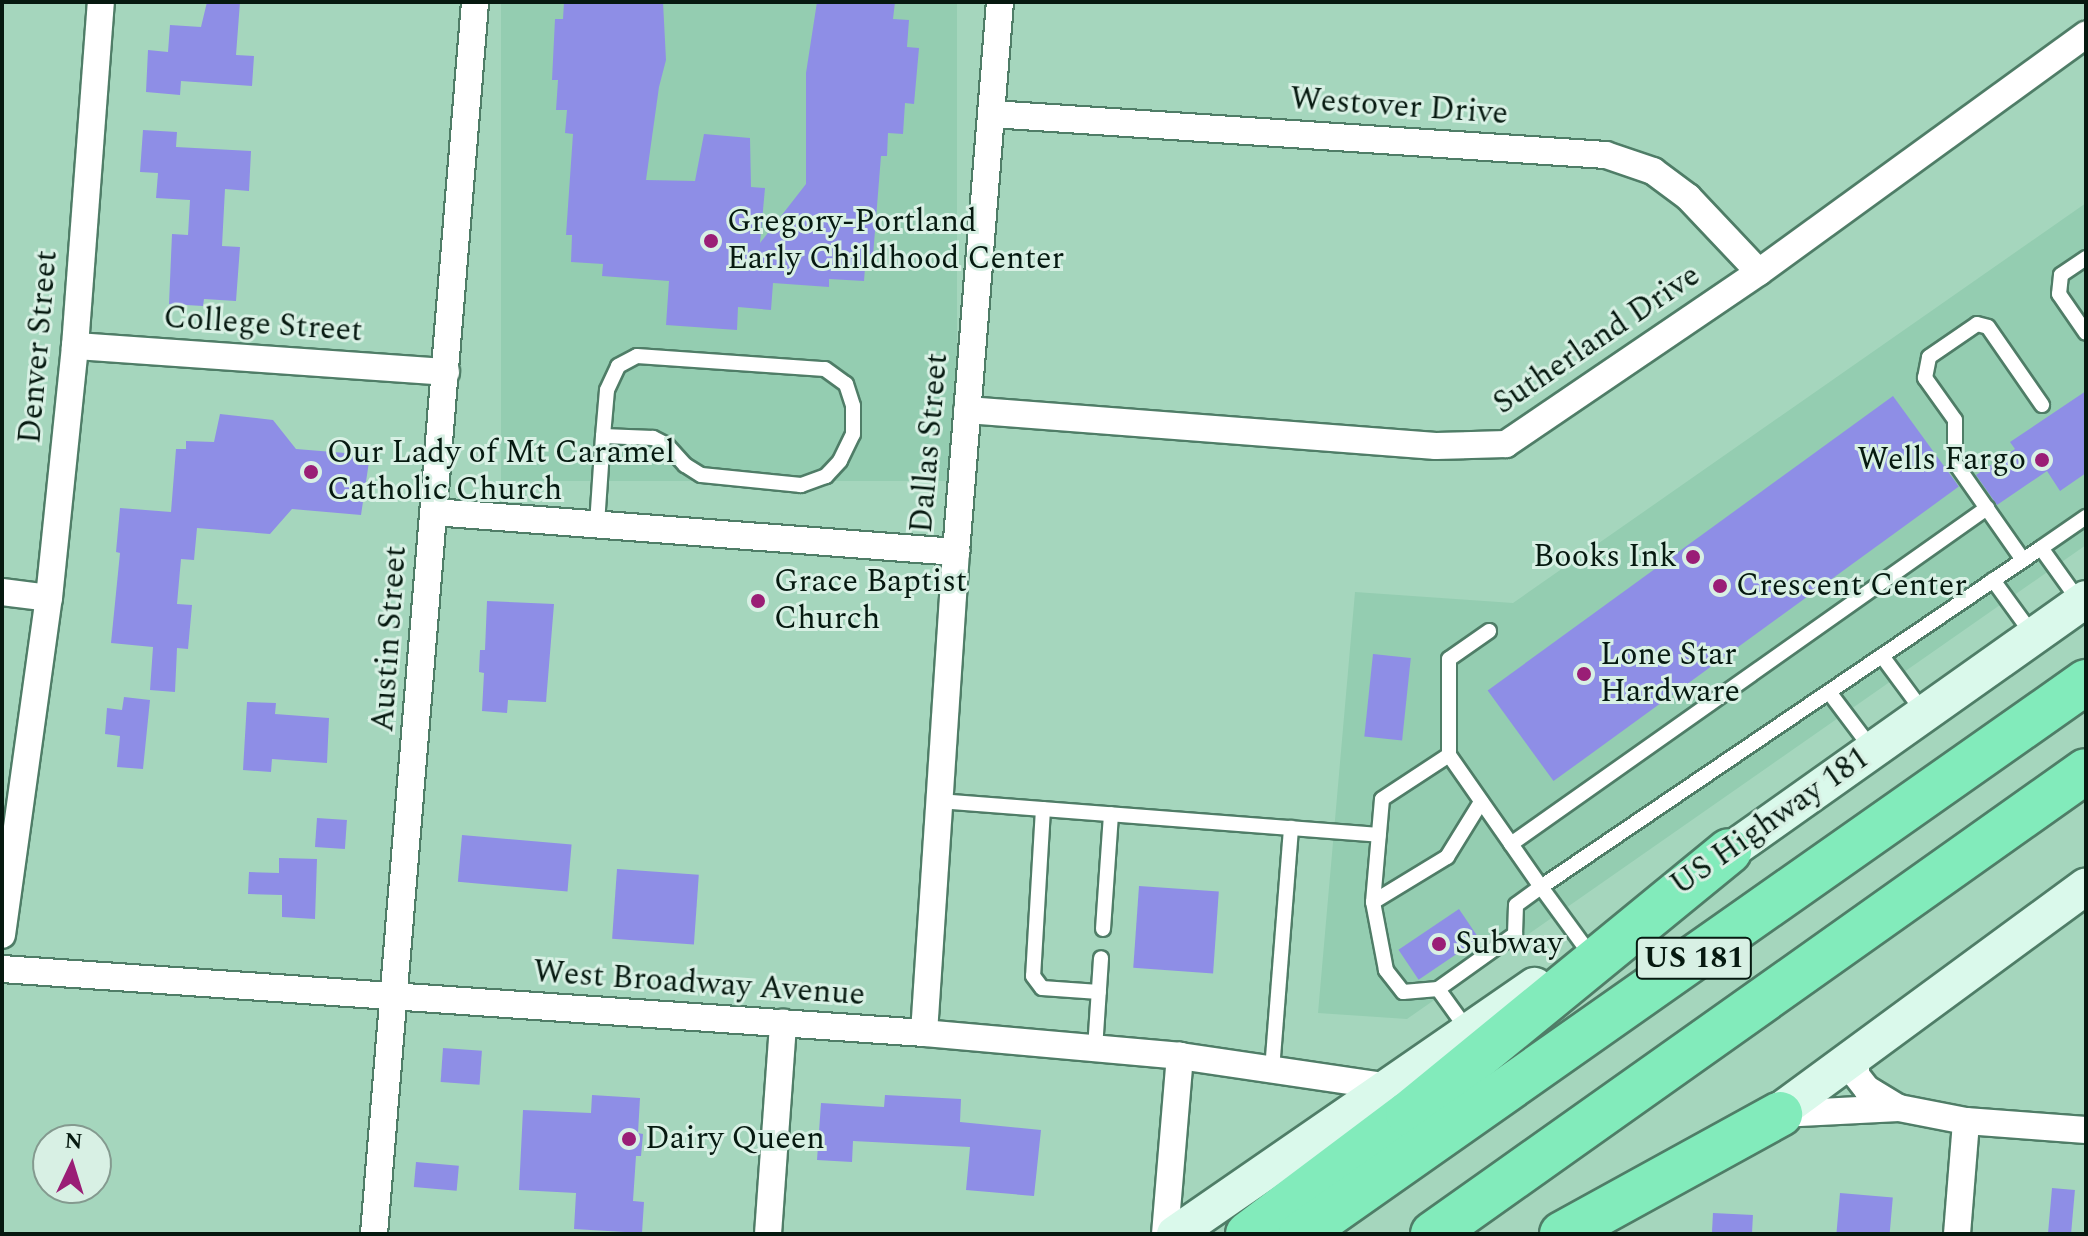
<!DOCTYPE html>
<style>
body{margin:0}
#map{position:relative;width:2088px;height:1236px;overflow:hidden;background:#a5d6bd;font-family:Spectral,serif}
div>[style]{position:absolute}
.built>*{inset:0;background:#94cdb1;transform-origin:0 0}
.building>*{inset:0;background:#8e8ee6;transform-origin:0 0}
.roads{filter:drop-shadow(2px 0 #4f7d67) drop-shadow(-2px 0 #4f7d67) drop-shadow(0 2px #4f7d67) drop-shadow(0 -2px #4f7d67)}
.lane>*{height:14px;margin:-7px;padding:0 7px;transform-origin:7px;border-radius:7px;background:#fff}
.street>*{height:26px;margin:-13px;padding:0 13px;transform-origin:13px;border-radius:13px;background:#fff}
.secondary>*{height:36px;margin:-18px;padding:0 18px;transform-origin:18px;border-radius:18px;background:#daf9eb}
.highway>*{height:44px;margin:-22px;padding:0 22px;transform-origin:22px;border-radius:22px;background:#82ebbb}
.dots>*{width:22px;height:22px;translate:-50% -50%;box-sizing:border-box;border:4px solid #d8f0e4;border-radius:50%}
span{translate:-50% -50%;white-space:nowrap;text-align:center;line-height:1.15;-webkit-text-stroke:6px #d8f0e4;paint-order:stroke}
.shield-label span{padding:2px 6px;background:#d8f0e4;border:2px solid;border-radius:6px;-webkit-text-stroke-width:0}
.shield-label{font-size:30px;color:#061910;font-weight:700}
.street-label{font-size:32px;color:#061910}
.poi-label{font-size:32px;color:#061910}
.left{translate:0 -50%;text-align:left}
.right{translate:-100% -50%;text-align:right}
.frame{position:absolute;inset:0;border:4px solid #061910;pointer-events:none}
.north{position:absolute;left:32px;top:1124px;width:80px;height:80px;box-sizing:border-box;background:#d8f0e4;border:2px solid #849a8f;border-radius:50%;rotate:4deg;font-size:22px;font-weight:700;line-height:32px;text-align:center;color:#061910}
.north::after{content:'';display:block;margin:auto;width:28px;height:36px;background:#9a1e76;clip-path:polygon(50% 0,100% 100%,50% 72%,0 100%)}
</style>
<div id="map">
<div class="built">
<div style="left:501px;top:2px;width:456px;height:479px"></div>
<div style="clip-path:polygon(2086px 203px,2086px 545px,1407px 1019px,1318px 1013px,1355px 592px,1513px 603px)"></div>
</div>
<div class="building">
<div style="clip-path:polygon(207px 2px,240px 2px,236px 55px,254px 56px,252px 86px,181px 81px,180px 95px,146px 92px,148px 50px,168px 52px,170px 25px,201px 27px)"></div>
<div style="clip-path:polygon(564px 2px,663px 2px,666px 60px,659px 87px,646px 180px,695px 181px,704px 134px,750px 138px,751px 187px,765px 188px,760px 243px,806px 184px,806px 73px,817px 2px,895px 2px,893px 19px,909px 20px,907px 47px,919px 48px,914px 104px,905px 103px,903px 134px,888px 133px,887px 156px,881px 156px,873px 256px,866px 255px,864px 281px,829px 279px,829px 287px,773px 283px,771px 310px,738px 307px,737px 330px,666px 325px,669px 281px,602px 276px,603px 264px,571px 262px,572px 235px,566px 235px,573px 134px,565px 133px,567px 110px,556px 110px,558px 80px,552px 80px,555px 19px,563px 19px)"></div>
<div style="clip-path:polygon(143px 130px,177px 132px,176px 147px,251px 151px,249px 191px,225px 189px,222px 246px,240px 247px,236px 301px,204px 299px,203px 306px,169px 304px,172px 234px,188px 235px,190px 200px,156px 198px,158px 173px,140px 172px)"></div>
<div style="clip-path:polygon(2086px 391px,2086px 473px,2060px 491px,2047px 471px,1997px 505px,1976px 475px,2015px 449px,2010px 442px)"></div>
<div style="left:1893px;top:396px;width:112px;height:501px;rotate:54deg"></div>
<div style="clip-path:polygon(220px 414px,273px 420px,296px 449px,370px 455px,361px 515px,292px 509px,270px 534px,197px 528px,194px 560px,181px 559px,177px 604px,192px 605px,188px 649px,177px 648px,175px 692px,150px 690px,153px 647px,111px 643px,120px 553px,116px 552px,120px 508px,171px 512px,176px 449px,186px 449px,186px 441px,214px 442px)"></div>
<div style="clip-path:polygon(487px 601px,554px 604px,546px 702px,508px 700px,507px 713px,482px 711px,484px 673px,479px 672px,480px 650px,485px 650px)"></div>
<div style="left:1373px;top:654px;width:38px;height:83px;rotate:6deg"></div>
<div style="clip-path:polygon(124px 697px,150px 700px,143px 769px,117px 767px,120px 736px,105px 734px,107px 708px,122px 710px)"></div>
<div style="clip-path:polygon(247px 702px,276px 703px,275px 714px,329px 718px,327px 763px,272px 759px,271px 772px,243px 770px)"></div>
<div style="left:317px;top:818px;width:30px;height:29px;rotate:4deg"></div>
<div style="left:462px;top:835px;width:110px;height:47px;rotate:5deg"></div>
<div style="clip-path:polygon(279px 858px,317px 859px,315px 919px,282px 917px,282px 895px,248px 894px,249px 872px,279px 873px)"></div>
<div style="left:617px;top:869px;width:82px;height:70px;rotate:4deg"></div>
<div style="left:1139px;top:886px;width:80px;height:82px;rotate:4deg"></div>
<div style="left:1459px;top:909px;width:36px;height:73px;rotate:56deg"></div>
<div style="left:443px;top:1048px;width:39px;height:34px;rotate:4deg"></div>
<div style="clip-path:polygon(592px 1095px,640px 1098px,638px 1133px,643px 1134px,641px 1156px,636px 1156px,633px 1201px,644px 1202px,642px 1233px,574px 1229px,576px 1193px,519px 1190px,523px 1110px,591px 1113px)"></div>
<div style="clip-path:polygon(885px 1095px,961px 1099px,960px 1122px,1041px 1130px,1034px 1196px,966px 1190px,970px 1147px,853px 1141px,852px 1162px,817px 1160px,821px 1103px,884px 1107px)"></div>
<div style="left:416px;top:1162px;width:43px;height:25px;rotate:5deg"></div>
<div style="left:2052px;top:1188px;width:23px;height:46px;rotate:5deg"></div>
<div style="left:1840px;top:1193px;width:53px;height:41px;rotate:5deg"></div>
<div style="left:1713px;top:1213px;width:40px;height:21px;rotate:3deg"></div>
</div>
<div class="roads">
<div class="lane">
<div style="left:2086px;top:258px;width:30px;rotate:146deg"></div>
<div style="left:2061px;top:275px;width:19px;rotate:96deg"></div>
<div style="left:2059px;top:294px;width:47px;rotate:55.3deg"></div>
<div style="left:597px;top:524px;width:88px;rotate:-86.1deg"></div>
<div style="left:603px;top:436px;width:46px;rotate:-85deg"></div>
<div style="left:607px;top:390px;width:26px;rotate:-65deg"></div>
<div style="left:618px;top:366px;width:21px;rotate:-28deg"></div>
<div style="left:637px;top:356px;width:188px;rotate:4deg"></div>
<div style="left:825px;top:369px;width:26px;rotate:36deg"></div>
<div style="left:846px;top:384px;width:23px;rotate:72deg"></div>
<div style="left:853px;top:406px;width:28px;rotate:90deg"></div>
<div style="left:853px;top:434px;width:30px;rotate:116deg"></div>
<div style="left:840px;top:461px;width:21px;rotate:133deg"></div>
<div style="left:826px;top:476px;width:27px;rotate:160deg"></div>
<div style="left:801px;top:485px;width:100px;rotate:-174.3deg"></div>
<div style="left:701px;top:475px;width:19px;rotate:-148deg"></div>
<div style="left:685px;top:465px;width:27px;rotate:-132deg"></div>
<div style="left:667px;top:445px;width:16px;rotate:-153deg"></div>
<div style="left:653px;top:438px;width:50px;rotate:-177.7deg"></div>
<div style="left:2023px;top:560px;width:118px;rotate:-125deg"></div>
<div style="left:1955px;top:463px;width:43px;rotate:-90deg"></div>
<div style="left:1955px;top:420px;width:52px;rotate:-125.5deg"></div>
<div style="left:1925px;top:378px;width:21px;rotate:-79deg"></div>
<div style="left:1929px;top:357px;width:58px;rotate:-34.5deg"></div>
<div style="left:1977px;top:324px;width:11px;rotate:15deg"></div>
<div style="left:1988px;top:327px;width:95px;rotate:55.3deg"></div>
<div style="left:1993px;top:580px;width:68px;rotate:54deg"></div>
<div style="left:2079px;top:601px;width:65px;rotate:-125.6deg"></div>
<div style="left:2041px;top:548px;width:55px;rotate:-34.6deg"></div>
<div style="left:1882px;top:656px;width:71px;rotate:53.6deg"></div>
<div style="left:1829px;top:692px;width:71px;rotate:53deg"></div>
<div style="left:1449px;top:755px;width:96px;rotate:-90deg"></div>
<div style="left:1449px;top:659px;width:49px;rotate:-35deg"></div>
<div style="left:939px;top:801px;width:441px;rotate:4.4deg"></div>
<div style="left:1043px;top:809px;width:167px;rotate:93.4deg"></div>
<div style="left:1033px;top:976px;width:15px;rotate:53deg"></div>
<div style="left:1042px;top:988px;width:57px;rotate:4deg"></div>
<div style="left:1373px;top:902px;width:87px;rotate:-31.3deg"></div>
<div style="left:1447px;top:857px;width:65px;rotate:-58.3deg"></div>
<div style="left:1103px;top:929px;width:115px;rotate:-86deg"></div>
<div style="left:1587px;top:950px;width:78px;rotate:-126.1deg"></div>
<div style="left:1541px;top:887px;width:604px;rotate:-34.14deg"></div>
<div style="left:1438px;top:989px;width:35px;rotate:175deg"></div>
<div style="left:1403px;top:992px;width:28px;rotate:-128deg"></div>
<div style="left:1386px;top:970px;width:69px;rotate:-100.8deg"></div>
<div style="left:1373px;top:902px;width:103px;rotate:-85deg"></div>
<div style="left:1382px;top:799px;width:80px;rotate:-33.3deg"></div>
<div style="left:1449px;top:755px;width:108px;rotate:55.1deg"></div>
<div style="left:1469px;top:1032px;width:53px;rotate:-125.8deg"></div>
<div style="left:1438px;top:989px;width:95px;rotate:-35.5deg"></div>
<div style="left:1515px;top:934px;width:29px;rotate:-88deg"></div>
<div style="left:1516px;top:905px;width:31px;rotate:-36deg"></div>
<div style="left:1541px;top:887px;width:52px;rotate:-124.9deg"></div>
<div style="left:1511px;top:844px;width:583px;rotate:-35.22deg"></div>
<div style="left:1095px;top:1049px;width:91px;rotate:-86.2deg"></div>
<div style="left:1272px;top:1070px;width:243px;rotate:-85.5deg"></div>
</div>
<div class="street">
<div style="left:992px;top:114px;width:615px;rotate:3.82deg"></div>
<div style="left:1606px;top:155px;width:50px;rotate:18.8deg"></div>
<div style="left:1653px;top:171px;width:44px;rotate:36.6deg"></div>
<div style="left:1688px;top:197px;width:103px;rotate:46.6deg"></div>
<div style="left:75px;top:346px;width:372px;rotate:4deg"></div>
<div style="left:967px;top:410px;width:470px;rotate:4.4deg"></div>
<div style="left:1436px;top:446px;width:70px;rotate:-1.6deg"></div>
<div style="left:1506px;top:444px;width:306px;rotate:-34.2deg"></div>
<div style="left:1759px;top:272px;width:404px;rotate:-36deg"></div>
<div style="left:434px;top:512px;width:524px;rotate:4.38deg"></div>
<div style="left:2px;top:592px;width:47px;rotate:7.3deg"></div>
<div style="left:2px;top:935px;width:340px;rotate:-82.1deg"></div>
<div style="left:49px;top:598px;width:253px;rotate:-84.1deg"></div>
<div style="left:75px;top:346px;width:345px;rotate:-85.7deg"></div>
<div style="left:2px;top:969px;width:924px;rotate:3.97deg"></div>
<div style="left:924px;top:1033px;width:257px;rotate:5.1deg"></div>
<div style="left:1180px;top:1056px;width:212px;rotate:8.4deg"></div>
<div style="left:924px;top:1033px;width:482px;rotate:-86.2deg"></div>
<div style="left:956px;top:552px;width:552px;rotate:-85.43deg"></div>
<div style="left:1856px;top:1057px;width:18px;rotate:90deg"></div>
<div style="left:1856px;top:1075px;width:18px;rotate:52deg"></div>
<div style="left:1867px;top:1089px;width:37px;rotate:31deg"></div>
<div style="left:1780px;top:1114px;width:119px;rotate:-2.9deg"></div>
<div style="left:1899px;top:1108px;width:68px;rotate:11deg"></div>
<div style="left:1966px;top:1121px;width:120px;rotate:4.3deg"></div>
<div style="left:374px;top:1234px;width:1236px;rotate:-85.31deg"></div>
<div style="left:768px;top:1234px;width:212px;rotate:-85.9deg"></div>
<div style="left:1165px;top:1234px;width:179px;rotate:-85.2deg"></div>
<div style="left:1957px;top:1234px;width:113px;rotate:-85.4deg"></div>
</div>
<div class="secondary">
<div style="left:1709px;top:866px;width:462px;rotate:-35.3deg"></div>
<div style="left:1757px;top:1128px;width:408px;rotate:-36.3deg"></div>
<div style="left:1175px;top:1234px;width:437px;rotate:-34.6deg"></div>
</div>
<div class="highway">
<div style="left:1248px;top:1234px;width:200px;rotate:-36.9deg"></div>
<div style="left:1408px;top:1114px;width:415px;rotate:-39.3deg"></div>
<div style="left:1301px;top:1234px;width:960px;rotate:-35.11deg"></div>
<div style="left:1433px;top:1234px;width:800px;rotate:-35.34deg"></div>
<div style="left:1562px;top:1234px;width:249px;rotate:-28.8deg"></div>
</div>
</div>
<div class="dots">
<div style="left:711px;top:241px;background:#9a1e76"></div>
<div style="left:2042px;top:460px;background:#9a1e76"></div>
<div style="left:311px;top:472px;background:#9a1e76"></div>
<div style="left:1693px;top:557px;background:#9a1e76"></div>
<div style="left:1720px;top:586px;background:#9a1e76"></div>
<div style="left:758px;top:601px;background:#9a1e76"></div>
<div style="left:1584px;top:674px;background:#9a1e76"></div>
<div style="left:1439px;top:944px;background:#9a1e76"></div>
<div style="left:629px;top:1139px;background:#9a1e76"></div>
</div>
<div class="shield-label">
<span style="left:1694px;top:958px">US 181</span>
</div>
<div class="street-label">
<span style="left:1399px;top:107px;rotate:4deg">Westover Drive</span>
<span style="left:263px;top:325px;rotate:4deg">College Street</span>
<span style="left:1597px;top:340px;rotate:-34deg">Sutherland Drive</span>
<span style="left:39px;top:347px;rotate:-85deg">Denver Street</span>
<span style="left:930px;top:443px;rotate:-85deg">Dallas Street</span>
<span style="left:390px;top:639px;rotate:-86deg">Austin Street</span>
<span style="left:1770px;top:822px;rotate:-35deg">US Highway 181</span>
<span style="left:699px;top:984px;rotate:4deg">West Broadway Avenue</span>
</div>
<div class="poi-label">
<span class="left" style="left:727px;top:241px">Gregory-Portland<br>Early Childhood Center</span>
<span class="left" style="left:327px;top:472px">Our Lady of Mt Caramel<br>Catholic Church</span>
<span class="right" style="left:2026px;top:460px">Wells Fargo</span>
<span class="right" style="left:1677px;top:557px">Books Ink</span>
<span class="left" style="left:774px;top:601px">Grace Baptist<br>Church</span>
<span class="left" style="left:1736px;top:586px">Crescent Center</span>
<span class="left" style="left:1600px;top:674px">Lone Star<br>Hardware</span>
<span class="left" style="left:1455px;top:944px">Subway</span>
<span class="left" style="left:645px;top:1139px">Dairy Queen</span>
</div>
<div class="frame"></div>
<div class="north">N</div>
</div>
